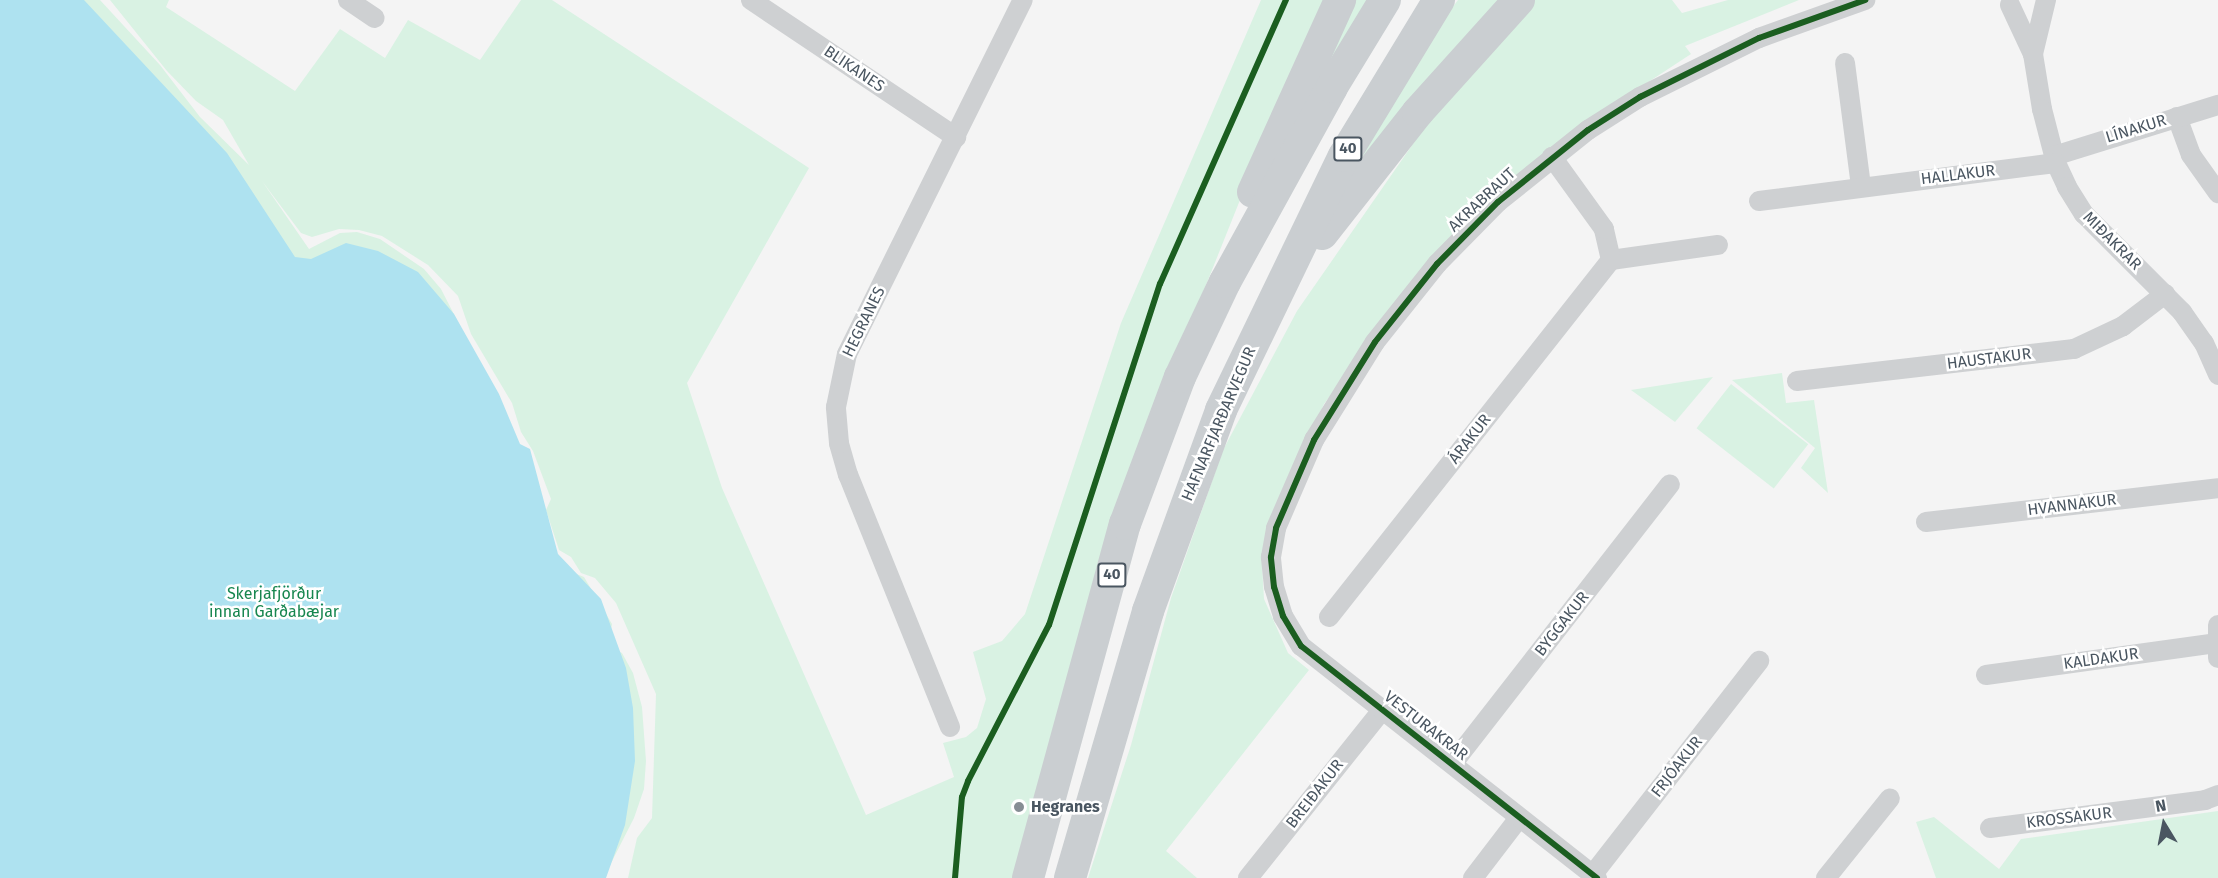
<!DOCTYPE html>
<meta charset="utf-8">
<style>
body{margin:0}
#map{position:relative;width:2218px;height:878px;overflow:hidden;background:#f4f4f4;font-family:"Fira Sans",sans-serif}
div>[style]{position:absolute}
.green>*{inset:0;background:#d9f2e3;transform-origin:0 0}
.water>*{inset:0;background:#aee2f0}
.minor>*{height:20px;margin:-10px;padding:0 10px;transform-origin:10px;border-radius:10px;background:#ced0d2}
.primary>*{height:32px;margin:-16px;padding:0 16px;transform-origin:16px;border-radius:16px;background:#caced1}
.cycleway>*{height:6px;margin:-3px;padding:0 3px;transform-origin:3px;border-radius:3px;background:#1b5e20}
.dots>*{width:16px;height:16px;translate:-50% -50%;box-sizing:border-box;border:3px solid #fff;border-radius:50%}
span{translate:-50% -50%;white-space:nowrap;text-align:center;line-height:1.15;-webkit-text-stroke:5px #fff;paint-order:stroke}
.shield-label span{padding:2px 4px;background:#fff;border:2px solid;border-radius:4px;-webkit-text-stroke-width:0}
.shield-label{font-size:15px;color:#4a5661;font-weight:700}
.street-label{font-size:16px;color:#4a5661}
.park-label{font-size:16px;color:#17864f}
.poi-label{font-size:16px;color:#4a5661;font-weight:700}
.left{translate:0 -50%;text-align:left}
.north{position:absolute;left:2134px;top:794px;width:60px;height:60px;-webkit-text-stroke:4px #fff;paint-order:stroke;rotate:350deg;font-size:16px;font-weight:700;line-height:24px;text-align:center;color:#4a5661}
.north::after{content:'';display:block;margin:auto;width:21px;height:27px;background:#4a5661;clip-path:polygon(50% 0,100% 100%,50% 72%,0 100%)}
</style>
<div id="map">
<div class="green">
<div style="clip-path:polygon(0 0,100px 0,160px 65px,200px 117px,249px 165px,223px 120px,196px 101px,167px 71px,110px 0,169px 0,166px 7px,295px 91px,340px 29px,385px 58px,408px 20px,480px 60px,521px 0,552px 0,809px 168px,687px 383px,722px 488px,866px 815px,954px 777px,943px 743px,966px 737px,977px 728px,986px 699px,973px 652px,1002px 641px,1025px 614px,1121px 323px,1261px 0,1330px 0,1240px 200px,1186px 335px,1016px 878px,628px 878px,637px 838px,652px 818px,656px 694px,616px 603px,595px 578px,581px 573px,571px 557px,559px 550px,546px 510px,551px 499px,533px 451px,521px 432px,512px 403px,471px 334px,458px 296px,428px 265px,382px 236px,359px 230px,339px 229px,312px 237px,301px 233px,262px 181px,309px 249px,340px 233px,357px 232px,380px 239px,424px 269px,441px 289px,478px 361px,541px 540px,574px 573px,584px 577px,612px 624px,610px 636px,613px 649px,622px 653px,633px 673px,642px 707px,646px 761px,644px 789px,634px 818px,609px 867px,0 878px)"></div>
<div style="clip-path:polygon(1356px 0,1370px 0,1306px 100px)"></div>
<div style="clip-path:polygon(1458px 0,1504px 0,1339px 193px,1406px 69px)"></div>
<div style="clip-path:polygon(1530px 0,1672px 0,1682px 13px,1728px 0,1799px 0,1685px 46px,1691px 54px,1560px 140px,1416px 280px,1324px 404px,1274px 513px,1262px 565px,1264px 599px,1288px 653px,1309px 670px,1166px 851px,1197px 878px,1088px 878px,1131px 745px,1171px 598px,1223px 450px,1297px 311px,1424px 128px)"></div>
<div style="clip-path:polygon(1782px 373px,1786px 403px,1814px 400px,1828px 493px,1801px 468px,1815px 448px,1732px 380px)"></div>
<div style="clip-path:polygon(1713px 377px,1675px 422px,1631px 390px)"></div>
<div style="left:1731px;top:384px;width:98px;height:56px;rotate:38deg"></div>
<div style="clip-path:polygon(2218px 811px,2218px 878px,1936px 878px,1916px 822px,1934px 817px,1999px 869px,2021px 839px)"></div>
</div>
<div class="water">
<div style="clip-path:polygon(0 0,84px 0,227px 153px,295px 257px,311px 259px,346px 243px,378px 251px,418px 272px,454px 314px,499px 394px,520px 444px,530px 449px,558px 554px,601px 599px,626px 668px,633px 708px,635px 761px,625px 825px,606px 878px,0 878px)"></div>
</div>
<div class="minor">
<div style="left:348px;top:0;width:32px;rotate:34deg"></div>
<div style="left:751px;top:0;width:247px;rotate:33.8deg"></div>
<div style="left:2010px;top:5px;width:54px;rotate:64.9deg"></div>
<div style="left:2033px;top:54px;width:56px;rotate:80.7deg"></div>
<div style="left:2042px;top:109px;width:56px;rotate:75.5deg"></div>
<div style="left:2056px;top:163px;width:26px;rotate:65deg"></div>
<div style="left:2067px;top:187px;width:32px;rotate:58deg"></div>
<div style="left:2084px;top:214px;width:139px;rotate:45deg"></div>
<div style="left:2182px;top:312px;width:38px;rotate:55deg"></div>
<div style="left:2204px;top:343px;width:35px;rotate:66deg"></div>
<div style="left:2033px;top:54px;width:56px;rotate:-76.5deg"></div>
<div style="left:1845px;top:63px;width:125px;rotate:82.6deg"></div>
<div style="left:2177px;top:117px;width:40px;rotate:69.8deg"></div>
<div style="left:2191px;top:155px;width:47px;rotate:54.6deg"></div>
<div style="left:2054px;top:156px;width:172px;rotate:-17.3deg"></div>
<div style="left:1759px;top:201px;width:299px;rotate:-7.3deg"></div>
<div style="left:1611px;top:260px;width:108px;rotate:-8deg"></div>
<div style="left:1797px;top:381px;width:279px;rotate:-6.6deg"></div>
<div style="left:2074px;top:349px;width:54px;rotate:-25.1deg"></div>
<div style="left:2123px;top:326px;width:53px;rotate:-37.3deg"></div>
<div style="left:1926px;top:522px;width:294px;rotate:-6.6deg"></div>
<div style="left:1329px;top:617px;width:455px;rotate:-51.7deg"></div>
<div style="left:1611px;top:260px;width:32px;rotate:-103deg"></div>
<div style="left:1604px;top:229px;width:89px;rotate:-125.8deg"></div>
<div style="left:2218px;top:625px;width:33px;rotate:90deg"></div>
<div style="left:1986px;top:675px;width:232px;rotate:-7.9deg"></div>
<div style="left:950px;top:727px;width:272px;rotate:-112deg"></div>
<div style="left:848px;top:475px;width:33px;rotate:-106deg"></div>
<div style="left:839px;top:443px;width:36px;rotate:-95deg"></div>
<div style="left:836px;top:407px;width:54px;rotate:-78.3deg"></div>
<div style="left:847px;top:354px;width:395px;rotate:-63.6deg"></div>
<div style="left:1453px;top:763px;width:353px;rotate:-52.1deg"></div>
<div style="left:1990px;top:828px;width:217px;rotate:-7.4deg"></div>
<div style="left:2205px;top:800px;width:14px;rotate:-21deg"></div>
<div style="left:1594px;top:873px;width:269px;rotate:-52.1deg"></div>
<div style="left:1248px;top:878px;width:216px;rotate:-51.4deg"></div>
<div style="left:1473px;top:878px;width:76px;rotate:-52.5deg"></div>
<div style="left:1597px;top:878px;width:376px;rotate:-141.9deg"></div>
<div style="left:1301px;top:646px;width:35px;rotate:-121deg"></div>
<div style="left:1283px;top:616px;width:30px;rotate:-107deg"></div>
<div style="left:1274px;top:587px;width:30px;rotate:-96deg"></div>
<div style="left:1271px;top:557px;width:29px;rotate:-80deg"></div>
<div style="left:1276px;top:528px;width:96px;rotate:-66.6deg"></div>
<div style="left:1314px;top:440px;width:115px;rotate:-58.1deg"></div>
<div style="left:1375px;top:342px;width:100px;rotate:-51.5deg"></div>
<div style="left:1437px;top:264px;width:87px;rotate:-45.5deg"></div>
<div style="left:1498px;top:202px;width:115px;rotate:-38.7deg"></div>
<div style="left:1588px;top:130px;width:62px;rotate:-32.4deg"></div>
<div style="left:1640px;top:97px;width:133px;rotate:-26.4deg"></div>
<div style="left:1759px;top:38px;width:113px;rotate:-19.7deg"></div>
<div style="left:1826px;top:878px;width:102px;rotate:-51.3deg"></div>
</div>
<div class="primary">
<div style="left:1253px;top:192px;width:211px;rotate:-65.6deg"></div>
<div style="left:1322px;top:234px;width:155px;rotate:-51.8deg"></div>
<div style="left:1418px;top:112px;width:151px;rotate:-48deg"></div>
<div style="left:1028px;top:878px;width:367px;rotate:-74.7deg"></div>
<div style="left:1125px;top:524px;width:157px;rotate:-69.5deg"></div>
<div style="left:1180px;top:377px;width:105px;rotate:-64.7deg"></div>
<div style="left:1225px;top:282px;width:222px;rotate:-61.2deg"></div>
<div style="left:1332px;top:87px;width:102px;rotate:-58.7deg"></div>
<div style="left:1070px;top:878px;width:278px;rotate:-73.7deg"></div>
<div style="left:1148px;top:611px;width:214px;rotate:-70deg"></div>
<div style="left:1221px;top:410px;width:282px;rotate:-64.2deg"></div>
<div style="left:1344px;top:156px;width:183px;rotate:-58.7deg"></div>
</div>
<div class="cycleway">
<div style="left:955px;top:878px;width:81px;rotate:-85.1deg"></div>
<div style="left:962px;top:797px;width:17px;rotate:-69deg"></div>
<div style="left:968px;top:781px;width:176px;rotate:-62.6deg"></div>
<div style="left:1049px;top:625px;width:359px;rotate:-72deg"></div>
<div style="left:1160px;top:284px;width:311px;rotate:-66.1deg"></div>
<div style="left:1597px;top:878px;width:376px;rotate:-141.9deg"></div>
<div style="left:1301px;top:646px;width:35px;rotate:-121deg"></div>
<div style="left:1283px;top:616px;width:30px;rotate:-107deg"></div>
<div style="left:1274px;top:587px;width:30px;rotate:-96deg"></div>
<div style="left:1271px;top:557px;width:29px;rotate:-80deg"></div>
<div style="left:1276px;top:528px;width:96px;rotate:-66.6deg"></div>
<div style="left:1314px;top:440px;width:115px;rotate:-58.1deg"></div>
<div style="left:1375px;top:342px;width:100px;rotate:-51.5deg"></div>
<div style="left:1437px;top:264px;width:87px;rotate:-45.5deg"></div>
<div style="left:1498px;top:202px;width:115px;rotate:-38.7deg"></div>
<div style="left:1588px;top:130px;width:62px;rotate:-32.4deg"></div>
<div style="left:1640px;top:97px;width:133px;rotate:-26.4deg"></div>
<div style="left:1759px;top:38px;width:113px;rotate:-19.7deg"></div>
</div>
<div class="dots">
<div style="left:1019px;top:807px;background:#868d94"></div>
</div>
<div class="shield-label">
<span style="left:1348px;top:149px">40</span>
<span style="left:1112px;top:575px">40</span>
</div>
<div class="street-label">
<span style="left:854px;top:69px;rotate:34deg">BLIKANES</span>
<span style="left:2136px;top:129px;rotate:-17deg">LÍNAKUR</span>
<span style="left:1958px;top:175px;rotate:-7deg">HALLAKUR</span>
<span style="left:1482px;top:200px;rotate:-43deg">AKRABRAUT</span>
<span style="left:2112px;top:241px;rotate:45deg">MIÐAKRAR</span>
<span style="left:864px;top:322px;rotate:-64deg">HEGRANES</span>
<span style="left:1989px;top:359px;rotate:-7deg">HAUSTAKUR</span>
<span style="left:1219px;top:424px;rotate:-67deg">HAFNARFJARÐARVEGUR</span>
<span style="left:1470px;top:439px;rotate:-52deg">ÁRAKUR</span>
<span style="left:2072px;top:505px;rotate:-7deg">HVANNAKUR</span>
<span style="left:1562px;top:624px;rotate:-52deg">BYGGAKUR</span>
<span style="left:2101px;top:659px;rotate:-8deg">KALDAKUR</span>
<span style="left:1426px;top:726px;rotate:38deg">VESTURAKRAR</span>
<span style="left:1677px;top:767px;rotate:-52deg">FRJÓAKUR</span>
<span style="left:1315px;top:794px;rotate:-52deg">BREIÐAKUR</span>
<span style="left:2069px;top:818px;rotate:-7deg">KROSSAKUR</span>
</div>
<div class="park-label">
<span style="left:274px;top:603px">Skerjafjörður<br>innan Garðabæjar</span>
</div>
<div class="poi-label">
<span class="left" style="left:1031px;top:807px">Hegranes</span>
</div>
<div class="north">N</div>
</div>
